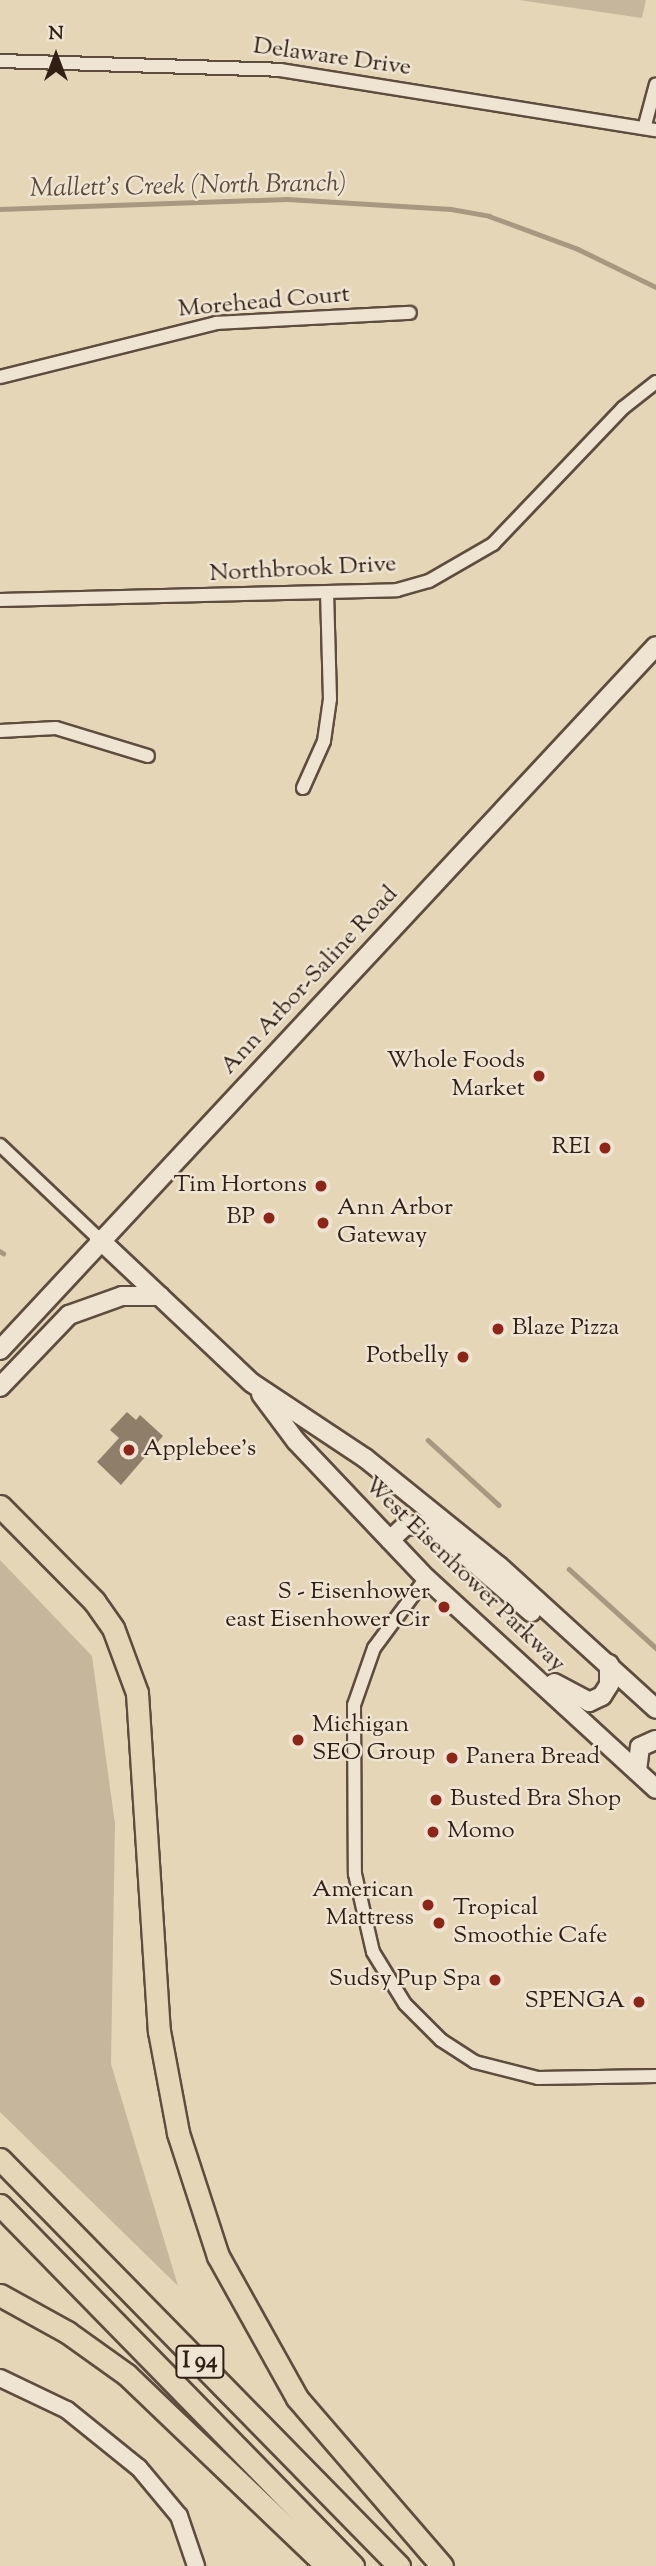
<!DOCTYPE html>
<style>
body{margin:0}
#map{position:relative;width:656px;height:2566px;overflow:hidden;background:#e5d6b8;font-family:"Sorts Mill Goudy",serif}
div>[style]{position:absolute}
.green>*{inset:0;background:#c6b79c}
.stream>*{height:4.5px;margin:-2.25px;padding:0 2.25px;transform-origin:2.25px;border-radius:2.25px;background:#a89881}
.building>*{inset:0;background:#8f7e6a}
.roads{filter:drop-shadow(2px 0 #5e4d3e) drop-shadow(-2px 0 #5e4d3e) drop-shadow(0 2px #5e4d3e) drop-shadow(0 -2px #5e4d3e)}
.minor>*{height:12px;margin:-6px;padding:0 6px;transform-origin:6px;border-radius:6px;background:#eee4d1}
.tertiary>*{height:16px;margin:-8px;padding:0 8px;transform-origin:8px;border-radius:8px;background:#eee4d1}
.secondary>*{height:18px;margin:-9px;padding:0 9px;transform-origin:9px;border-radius:9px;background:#eee4d1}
.motorway>*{height:21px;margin:-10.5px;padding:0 10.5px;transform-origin:10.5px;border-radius:10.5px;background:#e5d6b8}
.dots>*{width:19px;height:19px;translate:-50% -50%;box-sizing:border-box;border:4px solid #eee4d1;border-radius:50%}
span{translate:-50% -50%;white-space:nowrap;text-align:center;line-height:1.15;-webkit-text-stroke:5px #eee4d1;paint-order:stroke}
.shield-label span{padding:2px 5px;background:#eee4d1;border:2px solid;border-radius:5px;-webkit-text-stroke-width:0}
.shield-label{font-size:23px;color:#311f16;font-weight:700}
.street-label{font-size:24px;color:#311f16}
.poi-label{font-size:24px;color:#311f16}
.right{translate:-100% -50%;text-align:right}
.left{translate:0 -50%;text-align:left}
.water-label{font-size:26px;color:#5b493b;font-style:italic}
.north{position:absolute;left:21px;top:21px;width:70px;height:70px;-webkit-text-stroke:5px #eee4d1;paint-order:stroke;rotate:0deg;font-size:19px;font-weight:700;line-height:28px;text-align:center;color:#311f16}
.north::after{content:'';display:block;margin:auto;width:24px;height:32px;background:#311f16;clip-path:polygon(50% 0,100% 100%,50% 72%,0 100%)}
</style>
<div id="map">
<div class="green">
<div style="clip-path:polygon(519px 0,646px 0,642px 18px)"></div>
<div style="clip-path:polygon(0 1560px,92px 1656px,115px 1824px,111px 2064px,178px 2286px,0 2112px)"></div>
</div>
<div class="stream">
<div style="left:0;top:209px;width:287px;rotate:-2deg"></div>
<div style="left:287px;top:199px;width:164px;rotate:3.5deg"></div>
<div style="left:451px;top:209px;width:39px;rotate:10deg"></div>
<div style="left:489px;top:216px;width:95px;rotate:20.3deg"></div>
<div style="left:578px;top:249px;width:87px;rotate:26deg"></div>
<div style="left:0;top:1251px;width:4px;rotate:34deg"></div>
<div style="left:428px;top:1440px;width:96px;rotate:42.5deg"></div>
<div style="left:569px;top:1569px;width:118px;rotate:42.2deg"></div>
</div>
<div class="building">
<div style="clip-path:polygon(127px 1412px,136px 1420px,140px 1415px,163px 1436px,121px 1485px,97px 1462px,119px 1438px,110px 1430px)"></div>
</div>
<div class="roads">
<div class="minor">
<div style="left:0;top:61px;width:280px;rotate:1.8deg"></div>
<div style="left:280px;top:70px;width:381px;rotate:9.1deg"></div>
<div style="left:645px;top:125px;width:42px;rotate:-75deg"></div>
<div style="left:0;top:377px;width:223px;rotate:-14deg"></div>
<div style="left:216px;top:323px;width:194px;rotate:-3deg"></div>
<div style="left:0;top:600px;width:397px;rotate:-1.4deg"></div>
<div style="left:397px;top:590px;width:33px;rotate:-16deg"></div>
<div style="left:429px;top:581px;width:74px;rotate:-30deg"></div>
<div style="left:493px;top:544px;width:188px;rotate:-46.3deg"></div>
<div style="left:623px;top:408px;width:42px;rotate:-38.2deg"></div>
<div style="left:0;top:731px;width:56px;rotate:-3.1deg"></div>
<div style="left:56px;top:728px;width:96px;rotate:16.9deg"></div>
<div style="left:303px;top:788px;width:51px;rotate:-65.9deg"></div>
<div style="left:324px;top:741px;width:42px;rotate:-81.9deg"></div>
<div style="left:330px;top:699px;width:106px;rotate:-91.6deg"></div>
<div style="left:0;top:1145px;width:137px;rotate:43.5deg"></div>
<div style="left:426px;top:1578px;width:87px;rotate:126.6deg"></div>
<div style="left:374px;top:1648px;width:60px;rotate:109.3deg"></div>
<div style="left:354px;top:1705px;width:169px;rotate:89.7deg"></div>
<div style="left:355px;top:1874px;width:80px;rotate:77deg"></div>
<div style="left:373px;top:1952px;width:61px;rotate:58.4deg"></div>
<div style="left:405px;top:2004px;width:51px;rotate:45deg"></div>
<div style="left:441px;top:2040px;width:40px;rotate:32.9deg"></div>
<div style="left:475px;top:2062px;width:65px;rotate:14.3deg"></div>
<div style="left:538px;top:2078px;width:118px;rotate:-1deg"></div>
</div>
<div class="tertiary">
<div style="left:0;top:2378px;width:74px;rotate:25.5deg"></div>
<div style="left:67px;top:2410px;width:92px;rotate:38.9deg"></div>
<div style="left:139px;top:2468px;width:62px;rotate:50.2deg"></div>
<div style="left:179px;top:2516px;width:53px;rotate:71.2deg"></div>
</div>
<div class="secondary">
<div style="left:99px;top:1239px;width:210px;rotate:43.3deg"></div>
<div style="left:252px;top:1383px;width:136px;rotate:33.6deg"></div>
<div style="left:365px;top:1458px;width:172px;rotate:38.9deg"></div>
<div style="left:499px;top:1566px;width:212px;rotate:42.3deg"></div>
<div style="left:0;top:1350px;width:962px;rotate:-47.02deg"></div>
<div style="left:0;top:1387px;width:100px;rotate:-46.2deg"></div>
<div style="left:69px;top:1315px;width:56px;rotate:-19.7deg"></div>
<div style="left:122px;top:1296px;width:38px"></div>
<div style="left:261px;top:1394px;width:59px;rotate:53.3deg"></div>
<div style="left:296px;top:1441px;width:189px;rotate:46.5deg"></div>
<div style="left:426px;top:1578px;width:312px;rotate:42.5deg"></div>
<div style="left:390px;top:1540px;width:21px;rotate:-43deg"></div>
<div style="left:405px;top:1526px;width:24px;rotate:-5deg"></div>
<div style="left:429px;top:1524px;width:135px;rotate:40.8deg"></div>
<div style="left:554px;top:1683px;width:40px;rotate:28deg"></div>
<div style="left:589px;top:1702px;width:14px;rotate:-25deg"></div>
<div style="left:602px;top:1696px;width:13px;rotate:-58deg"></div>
<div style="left:609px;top:1685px;width:21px;rotate:-90deg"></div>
<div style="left:637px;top:1771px;width:24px;rotate:-83deg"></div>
<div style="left:640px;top:1747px;width:17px;rotate:-24deg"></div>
</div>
<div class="motorway">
<div style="left:0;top:1506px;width:134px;rotate:45.3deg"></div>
<div style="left:94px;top:1601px;width:33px;rotate:55deg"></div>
<div style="left:113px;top:1628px;width:69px;rotate:69.7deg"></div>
<div style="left:137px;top:1693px;width:339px;rotate:86.3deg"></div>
<div style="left:159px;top:2031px;width:104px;rotate:79.4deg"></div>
<div style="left:178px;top:2133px;width:129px;rotate:72deg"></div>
<div style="left:218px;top:2256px;width:162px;rotate:60.9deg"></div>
<div style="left:297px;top:2398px;width:222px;rotate:49.2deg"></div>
<div style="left:0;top:2159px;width:570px;rotate:45.57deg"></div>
<div style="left:0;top:2205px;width:505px;rotate:45.64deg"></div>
<div style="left:0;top:2295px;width:77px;rotate:28.9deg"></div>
<div style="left:67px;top:2332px;width:74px;rotate:35.6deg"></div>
<div style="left:127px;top:2375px;width:277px;rotate:43.7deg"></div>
</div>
</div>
<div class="dots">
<div style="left:539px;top:1076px;background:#8f2418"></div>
<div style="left:605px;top:1148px;background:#8f2418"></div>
<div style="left:321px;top:1186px;background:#8f2418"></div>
<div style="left:269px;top:1218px;background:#8f2418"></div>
<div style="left:323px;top:1223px;background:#8f2418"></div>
<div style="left:498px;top:1329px;background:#8f2418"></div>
<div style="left:463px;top:1357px;background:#8f2418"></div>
<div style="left:129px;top:1450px;background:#8f2418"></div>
<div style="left:444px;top:1607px;background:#8f2418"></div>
<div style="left:298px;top:1740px;background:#8f2418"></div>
<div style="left:452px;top:1758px;background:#8f2418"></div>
<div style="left:436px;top:1800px;background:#8f2418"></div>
<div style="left:433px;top:1832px;background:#8f2418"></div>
<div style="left:428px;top:1905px;background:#8f2418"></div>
<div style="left:439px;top:1923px;background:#8f2418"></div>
<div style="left:495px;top:1980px;background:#8f2418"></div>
<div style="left:639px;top:2002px;background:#8f2418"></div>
</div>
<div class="shield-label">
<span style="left:200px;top:2362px">I 94</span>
</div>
<div class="street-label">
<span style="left:332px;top:58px;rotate:8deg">Delaware Drive</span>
<span style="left:264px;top:303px;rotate:-5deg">Morehead Court</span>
<span style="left:303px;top:570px;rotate:-3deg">Northbrook Drive</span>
<span style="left:310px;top:981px;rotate:-47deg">Ann Arbor-Saline Road</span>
<span style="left:464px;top:1575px;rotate:44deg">West Eisenhower Parkway</span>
</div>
<div class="poi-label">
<span class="right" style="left:525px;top:1076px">Whole Foods<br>Market</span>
<span class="right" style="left:591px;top:1148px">REI</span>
<span class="right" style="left:307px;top:1186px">Tim Hortons</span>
<span class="left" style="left:337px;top:1223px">Ann Arbor<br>Gateway</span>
<span class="right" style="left:255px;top:1218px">BP</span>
<span class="left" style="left:512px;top:1329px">Blaze Pizza</span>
<span class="right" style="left:449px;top:1357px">Potbelly</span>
<span class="left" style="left:143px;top:1450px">Applebee's</span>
<span class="right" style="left:430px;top:1607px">S - Eisenhower<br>east Eisenhower Cir</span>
<span class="left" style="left:312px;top:1740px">Michigan<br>SEO Group</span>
<span class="left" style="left:466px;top:1758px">Panera Bread</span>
<span class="left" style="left:450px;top:1800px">Busted Bra Shop</span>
<span class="left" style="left:447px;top:1832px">Momo</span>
<span class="right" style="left:414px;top:1905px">American<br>Mattress</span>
<span class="left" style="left:453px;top:1923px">Tropical<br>Smoothie Cafe</span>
<span class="right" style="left:481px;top:1980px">Sudsy Pup Spa</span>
<span class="right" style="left:625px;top:2002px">SPENGA</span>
</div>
<div class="water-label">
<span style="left:188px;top:187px;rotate:-1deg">Mallett's Creek (North Branch)</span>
</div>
<div class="north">N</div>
</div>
